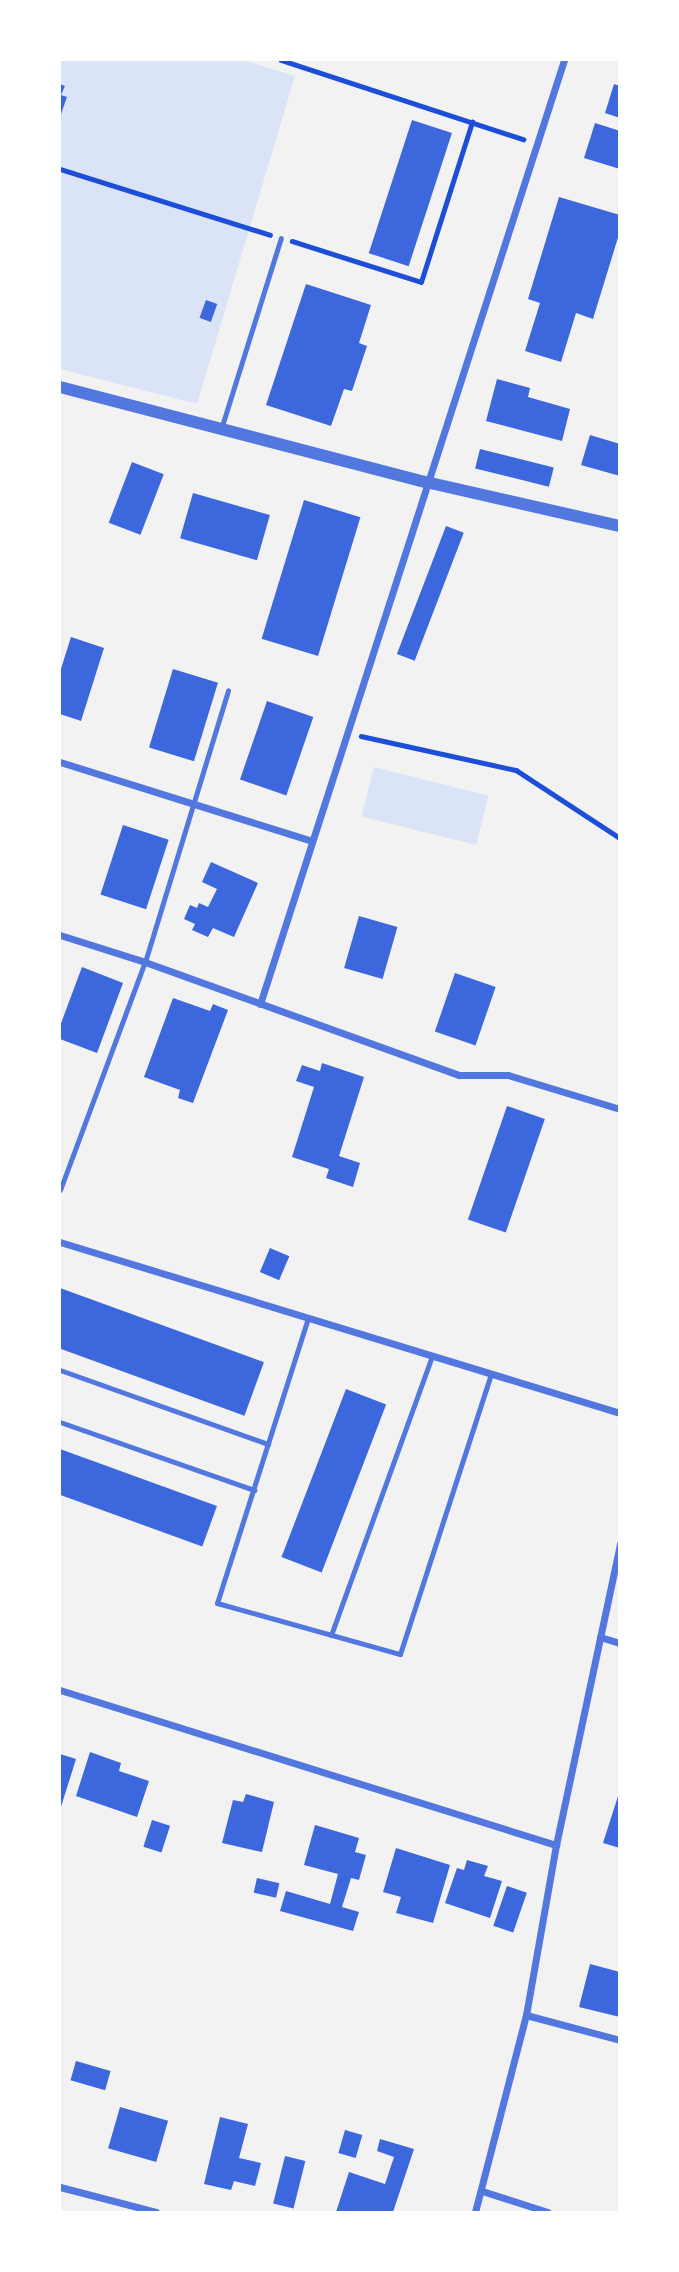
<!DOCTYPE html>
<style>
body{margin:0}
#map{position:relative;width:679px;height:2272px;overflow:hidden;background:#f2f2f2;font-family:"Work Sans",sans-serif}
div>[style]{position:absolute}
.green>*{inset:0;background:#dbe4f7;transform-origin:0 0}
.building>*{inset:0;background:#3d67dc;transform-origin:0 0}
.path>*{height:4.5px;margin:-2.25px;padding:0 2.25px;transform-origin:2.25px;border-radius:2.25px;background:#1d4ed8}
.service>*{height:5px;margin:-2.5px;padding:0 2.5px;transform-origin:2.5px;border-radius:2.5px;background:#5277de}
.minor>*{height:7px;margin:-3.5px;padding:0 3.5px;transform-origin:3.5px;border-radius:3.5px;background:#5277de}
.tertiary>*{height:12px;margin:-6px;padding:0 6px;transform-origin:6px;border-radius:6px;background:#5277de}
span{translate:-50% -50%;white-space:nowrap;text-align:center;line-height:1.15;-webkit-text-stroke:7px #fff;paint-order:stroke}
.frame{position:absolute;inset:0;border:61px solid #fff;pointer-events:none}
</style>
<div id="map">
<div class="green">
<div style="clip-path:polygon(60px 60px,244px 60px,295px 76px,197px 404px,60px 369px)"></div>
<div style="left:374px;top:767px;width:118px;height:51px;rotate:14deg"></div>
</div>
<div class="building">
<div style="clip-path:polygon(60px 84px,65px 86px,61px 95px,67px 97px,60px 117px)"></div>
<div style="clip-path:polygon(614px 84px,620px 86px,620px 118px,605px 113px)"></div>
<div style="left:412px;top:120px;width:42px;height:140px;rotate:18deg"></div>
<div style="clip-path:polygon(595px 123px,620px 131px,620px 169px,584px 158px)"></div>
<div style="clip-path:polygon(559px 197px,620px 215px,620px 231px,593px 319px,576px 313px,561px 362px,525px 351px,540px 303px,528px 299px)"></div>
<div style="clip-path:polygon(306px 284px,371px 305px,359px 343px,367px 346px,352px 391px,344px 389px,331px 426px,266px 405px)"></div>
<div style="left:206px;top:300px;width:12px;height:19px;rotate:20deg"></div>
<div style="clip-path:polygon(497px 379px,530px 388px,528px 397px,570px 409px,562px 441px,486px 421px)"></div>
<div style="clip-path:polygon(590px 435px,620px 444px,620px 476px,581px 465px)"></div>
<div style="left:480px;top:449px;width:76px;height:20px;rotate:14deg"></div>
<div style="left:132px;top:462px;width:34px;height:65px;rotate:21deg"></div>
<div style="left:193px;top:493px;width:80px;height:47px;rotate:16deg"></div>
<div style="left:304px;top:500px;width:59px;height:145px;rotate:17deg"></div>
<div style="left:446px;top:526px;width:19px;height:137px;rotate:21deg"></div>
<div style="clip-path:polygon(71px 637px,104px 648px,81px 721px,60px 714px,60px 672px)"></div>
<div style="left:173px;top:669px;width:47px;height:82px;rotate:17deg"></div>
<div style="left:267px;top:701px;width:49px;height:83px;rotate:19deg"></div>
<div style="left:123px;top:825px;width:48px;height:73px;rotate:18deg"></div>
<div style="clip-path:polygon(211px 862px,258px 883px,234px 937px,213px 928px,208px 937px,192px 930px,195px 924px,184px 919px,190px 905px,197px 908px,199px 903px,208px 907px,217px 889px,202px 882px)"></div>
<div style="left:359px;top:916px;width:40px;height:54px;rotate:16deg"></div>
<div style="clip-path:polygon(82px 967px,123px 983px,97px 1053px,60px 1039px,60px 1026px)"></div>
<div style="left:455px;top:973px;width:43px;height:62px;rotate:19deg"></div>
<div style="clip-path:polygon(173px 998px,210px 1011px,213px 1004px,228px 1010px,193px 1103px,178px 1098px,180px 1090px,144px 1077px)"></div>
<div style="clip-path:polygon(322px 1063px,364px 1077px,339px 1156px,360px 1163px,353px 1187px,326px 1178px,329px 1169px,292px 1157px,314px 1087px,296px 1081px,302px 1065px,320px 1071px)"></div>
<div style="left:507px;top:1106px;width:40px;height:120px;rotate:19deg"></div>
<div style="left:270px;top:1248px;width:21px;height:26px;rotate:23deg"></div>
<div style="left:60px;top:1288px;width:217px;height:57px;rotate:20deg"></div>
<div style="left:346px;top:1389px;width:43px;height:180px;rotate:21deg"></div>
<div style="left:60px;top:1449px;width:167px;height:43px;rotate:20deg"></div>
<div style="clip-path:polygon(90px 1752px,121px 1763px,119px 1771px,149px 1781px,137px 1817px,76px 1796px)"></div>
<div style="clip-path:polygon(60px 1754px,76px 1759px,60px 1810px)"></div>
<div style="clip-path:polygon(619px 1793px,620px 1793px,620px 1848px,603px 1843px)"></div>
<div style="clip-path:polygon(246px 1794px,274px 1802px,262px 1852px,222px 1843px,233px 1800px,243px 1802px)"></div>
<div style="left:152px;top:1820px;width:19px;height:28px;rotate:18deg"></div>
<div style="clip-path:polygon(315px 1825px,359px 1838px,355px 1852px,366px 1855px,359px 1880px,351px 1878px,342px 1907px,359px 1912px,353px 1931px,280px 1911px,286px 1891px,330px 1904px,338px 1874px,304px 1865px)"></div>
<div style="clip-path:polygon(396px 1848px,450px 1865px,433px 1923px,396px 1913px,401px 1897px,383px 1892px)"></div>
<div style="clip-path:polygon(467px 1860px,488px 1866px,484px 1876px,502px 1881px,490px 1918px,445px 1903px,457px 1868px,464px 1870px)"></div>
<div style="left:257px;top:1878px;width:23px;height:15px;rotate:13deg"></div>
<div style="left:507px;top:1886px;width:21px;height:42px;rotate:19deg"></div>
<div style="clip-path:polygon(590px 1964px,620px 1972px,620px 2017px,579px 2007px)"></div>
<div style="left:76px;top:2061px;width:36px;height:20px;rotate:16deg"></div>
<div style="left:120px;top:2107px;width:50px;height:43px;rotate:16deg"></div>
<div style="clip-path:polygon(220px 2117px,248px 2124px,239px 2158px,261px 2163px,255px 2186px,234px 2181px,231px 2190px,204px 2184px)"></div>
<div style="left:345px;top:2130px;width:18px;height:24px;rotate:16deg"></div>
<div style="clip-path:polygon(380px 2139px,414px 2149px,393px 2212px,336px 2212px,349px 2172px,385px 2184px,394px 2157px,377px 2151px)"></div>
<div style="left:285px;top:2156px;width:21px;height:49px;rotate:14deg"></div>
</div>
<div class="path">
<div style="left:281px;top:60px;width:255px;rotate:18.1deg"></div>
<div style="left:60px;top:169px;width:220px;rotate:17.4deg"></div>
<div style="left:292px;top:241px;width:135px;rotate:17.6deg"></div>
<div style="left:421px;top:282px;width:168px;rotate:-72.3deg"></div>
<div style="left:361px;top:736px;width:159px;rotate:12.4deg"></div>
<div style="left:516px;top:770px;width:124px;rotate:33.2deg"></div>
</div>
<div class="service">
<div style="left:221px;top:429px;width:200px;rotate:-72.6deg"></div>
<div style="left:60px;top:1190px;width:243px;rotate:-69.6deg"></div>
<div style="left:145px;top:962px;width:284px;rotate:-73deg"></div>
<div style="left:308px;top:1318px;width:299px;rotate:107.7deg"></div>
<div style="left:217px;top:1603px;width:190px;rotate:15.6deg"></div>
<div style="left:400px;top:1654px;width:294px;rotate:-72deg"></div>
<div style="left:60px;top:1370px;width:221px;rotate:19.6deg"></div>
<div style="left:60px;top:1422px;width:206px;rotate:19.3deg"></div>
<div style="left:331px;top:1635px;width:297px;rotate:-70.1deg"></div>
</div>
<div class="minor">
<div style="left:60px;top:762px;width:264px;rotate:17.4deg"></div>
<div style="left:60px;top:935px;width:89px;rotate:17.6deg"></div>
<div style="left:145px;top:962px;width:334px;rotate:19.8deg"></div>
<div style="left:459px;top:1075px;width:49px"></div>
<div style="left:508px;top:1075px;width:117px;rotate:16.9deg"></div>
<div style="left:260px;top:1004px;width:992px;rotate:-72.15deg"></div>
<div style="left:60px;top:1242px;width:586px;rotate:16.98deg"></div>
<div style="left:600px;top:1637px;width:21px;rotate:17deg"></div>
<div style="left:60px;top:1690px;width:520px;rotate:17.35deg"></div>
<div style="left:526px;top:2015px;width:97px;rotate:14.9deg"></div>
<div style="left:60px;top:2187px;width:99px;rotate:14.6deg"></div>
<div style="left:482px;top:2191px;width:69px;rotate:17.7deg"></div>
<div style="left:475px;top:2212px;width:203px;rotate:-75.5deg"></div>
<div style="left:526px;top:2015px;width:173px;rotate:-80deg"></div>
<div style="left:556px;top:1845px;width:308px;rotate:-78deg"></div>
</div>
<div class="tertiary">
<div style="left:60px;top:387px;width:378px;rotate:14.6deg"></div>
<div style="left:426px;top:482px;width:199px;rotate:12.8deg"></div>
</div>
<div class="frame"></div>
</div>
